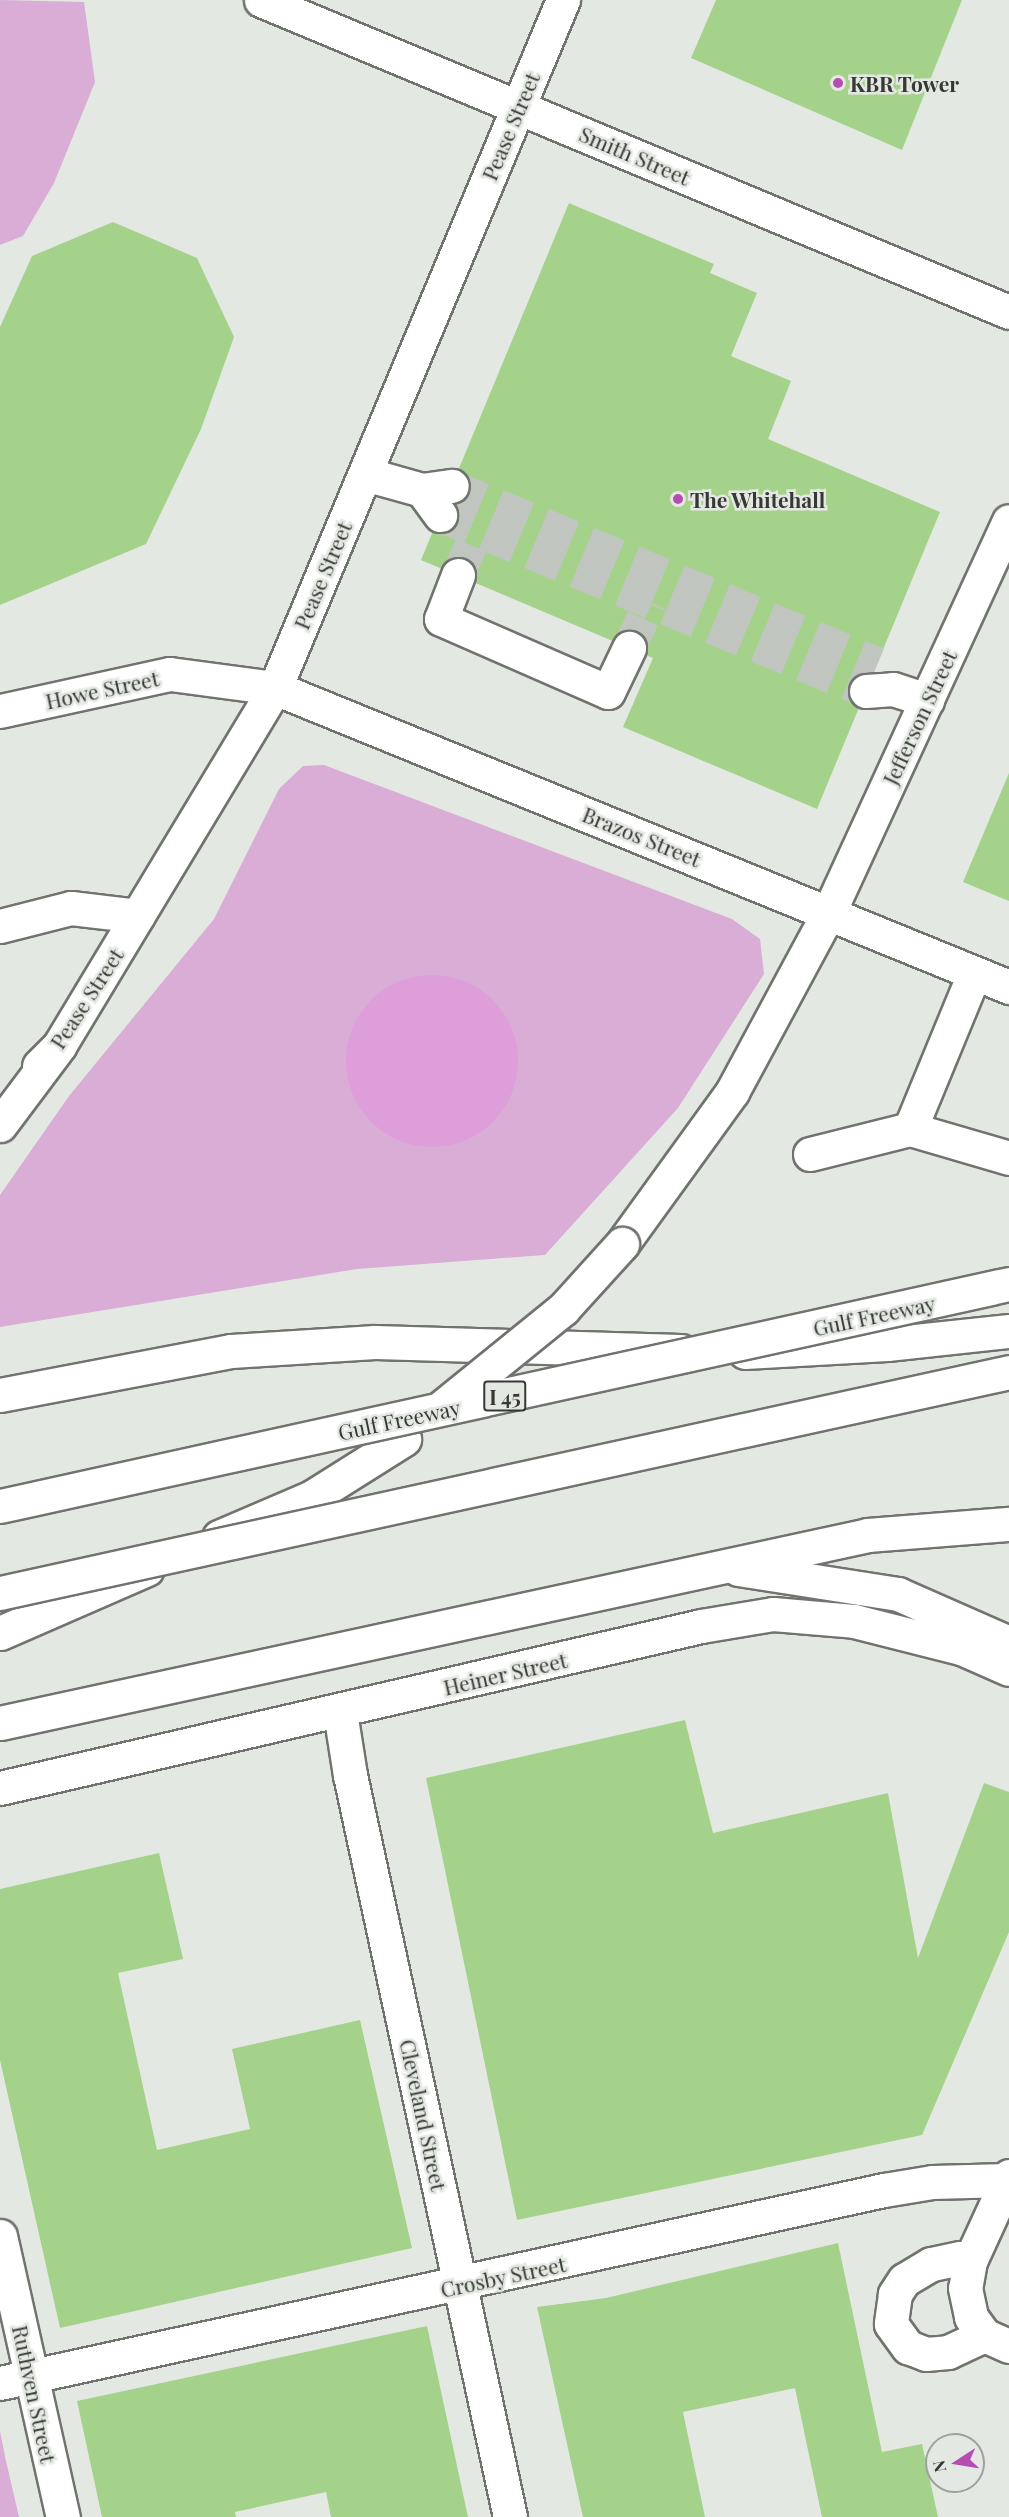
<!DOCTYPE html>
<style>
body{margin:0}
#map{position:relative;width:1009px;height:2517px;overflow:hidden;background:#e4e8e2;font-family:"Playfair Display",serif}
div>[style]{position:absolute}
.green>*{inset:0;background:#d9add6}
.water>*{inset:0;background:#dd9ed9}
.round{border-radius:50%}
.building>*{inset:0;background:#a5d28b}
.minor-tunnel>*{height:33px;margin-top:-16.5px;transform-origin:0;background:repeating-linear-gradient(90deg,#c1c5bf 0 33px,transparent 0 49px)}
.roads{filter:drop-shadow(2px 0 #70736e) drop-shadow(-2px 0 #70736e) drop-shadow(0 2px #70736e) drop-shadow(0 -2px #70736e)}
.minor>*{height:33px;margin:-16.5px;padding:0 16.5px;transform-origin:16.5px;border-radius:16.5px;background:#fff}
.major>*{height:33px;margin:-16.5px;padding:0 16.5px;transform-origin:16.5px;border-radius:16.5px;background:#fff}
.highway>*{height:33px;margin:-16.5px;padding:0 16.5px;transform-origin:16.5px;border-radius:16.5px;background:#fff}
.bridges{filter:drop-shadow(2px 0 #70736e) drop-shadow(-2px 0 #70736e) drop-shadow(0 2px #70736e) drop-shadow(0 -2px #70736e)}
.highway-bridge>*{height:33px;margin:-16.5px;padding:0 16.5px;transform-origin:16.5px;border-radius:16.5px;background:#fff}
.dots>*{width:16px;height:16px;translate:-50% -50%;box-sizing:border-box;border:3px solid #e4e8e2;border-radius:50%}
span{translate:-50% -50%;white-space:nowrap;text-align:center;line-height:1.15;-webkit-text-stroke:5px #e4e8e2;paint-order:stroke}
.shield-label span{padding:2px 4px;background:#e4e8e2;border:2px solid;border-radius:4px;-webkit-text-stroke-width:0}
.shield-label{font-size:20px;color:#363835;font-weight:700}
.poi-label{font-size:21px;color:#363835;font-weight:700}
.left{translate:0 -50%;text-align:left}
.street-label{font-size:21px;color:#363835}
.north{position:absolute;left:925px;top:2433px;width:60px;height:60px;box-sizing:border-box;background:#e4e8e2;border:2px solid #9ea29d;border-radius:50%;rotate:258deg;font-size:16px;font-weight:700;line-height:24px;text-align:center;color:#363835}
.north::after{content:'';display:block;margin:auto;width:21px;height:27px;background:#b54eb2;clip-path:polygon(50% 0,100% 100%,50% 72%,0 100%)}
</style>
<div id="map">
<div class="green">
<div style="clip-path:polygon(0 0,84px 2px,95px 82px,54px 183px,23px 236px,0 245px)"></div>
<div style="clip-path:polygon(324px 765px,732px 919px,760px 939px,764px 974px,678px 1108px,545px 1255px,357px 1269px,0 1327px,0 1195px,69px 1096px,214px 919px,279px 789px,303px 766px)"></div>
<div style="clip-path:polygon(0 2431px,6px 2461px,19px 2517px,0 2517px)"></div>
</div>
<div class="water">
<div class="round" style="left:346px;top:975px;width:172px;height:172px"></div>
</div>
<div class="building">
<div style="clip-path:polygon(716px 0,962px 0,902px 150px,691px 58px)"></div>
<div style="clip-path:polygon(569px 203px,714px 264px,710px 273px,757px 293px,731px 356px,791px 381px,768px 439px,940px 512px,817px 809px,623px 727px,653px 658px,421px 560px)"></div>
<div style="clip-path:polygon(113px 222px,197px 258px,234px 337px,201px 429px,146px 544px,0 605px,0 327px,32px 256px)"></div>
<div style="clip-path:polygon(1009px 773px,1009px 901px,963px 882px)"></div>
<div style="clip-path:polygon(685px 1720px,713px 1833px,888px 1793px,918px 1958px,984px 1783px,1009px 1792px,1009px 1932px,922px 2135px,517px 2220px,426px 1778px)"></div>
<div style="clip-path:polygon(159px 1853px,183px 1959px,118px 1973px,157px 2150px,250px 2129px,232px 2049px,360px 2020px,412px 2248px,60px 2328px,0 2060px,0 1889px)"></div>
<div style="clip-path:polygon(838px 2243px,882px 2452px,922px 2444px,938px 2517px,822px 2517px,795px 2388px,683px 2412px,705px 2517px,583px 2517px,537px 2307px,606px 2298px)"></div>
<div style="clip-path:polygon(427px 2326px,468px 2517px,331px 2517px,326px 2492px,235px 2512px,236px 2517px,102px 2517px,77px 2401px)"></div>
</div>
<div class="minor-tunnel">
<div style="left:452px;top:486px;width:461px;rotate:22.6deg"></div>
<div style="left:440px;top:515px;width:461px;rotate:22.4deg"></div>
<div style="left:458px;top:575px;width:48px;rotate:-66.6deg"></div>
<div style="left:629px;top:648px;width:51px;rotate:-65.5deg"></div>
</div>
<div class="roads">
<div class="minor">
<div style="left:365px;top:474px;width:59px;rotate:15.7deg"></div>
<div style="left:422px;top:490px;width:30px;rotate:-8deg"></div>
<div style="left:422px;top:490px;width:31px;rotate:54deg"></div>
<div style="left:458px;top:575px;width:47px;rotate:111.1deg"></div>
<div style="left:441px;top:619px;width:182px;rotate:23.6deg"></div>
<div style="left:608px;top:692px;width:49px;rotate:-64.5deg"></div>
<div style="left:866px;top:691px;width:27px;rotate:-4deg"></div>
<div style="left:893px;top:689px;width:36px;rotate:18deg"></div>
<div style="left:0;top:711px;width:174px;rotate:-12.3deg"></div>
<div style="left:170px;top:674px;width:106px;rotate:7.6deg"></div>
<div style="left:275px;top:688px;width:793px;rotate:22.16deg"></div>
<div style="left:829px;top:912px;width:430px;rotate:-65.3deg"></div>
<div style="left:0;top:926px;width:73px;rotate:-14.2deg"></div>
<div style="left:71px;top:908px;width:67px;rotate:6.8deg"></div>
<div style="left:39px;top:1066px;width:28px;rotate:-45deg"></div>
<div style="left:59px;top:1046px;width:418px;rotate:-58.9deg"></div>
<div style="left:275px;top:688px;width:746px;rotate:-67.29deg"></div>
<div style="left:910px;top:1129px;width:168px;rotate:-67.6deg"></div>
<div style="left:810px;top:1154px;width:103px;rotate:-14deg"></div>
<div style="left:910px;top:1129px;width:103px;rotate:16.3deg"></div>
<div style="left:340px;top:1712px;width:64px;rotate:81deg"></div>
<div style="left:350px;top:1775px;width:759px;rotate:77.83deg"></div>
<div style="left:1009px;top:2176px;width:94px;rotate:114.6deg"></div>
<div style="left:970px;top:2261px;width:27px;rotate:100deg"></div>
<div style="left:965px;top:2288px;width:30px;rotate:78deg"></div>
<div style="left:971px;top:2317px;width:22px;rotate:54deg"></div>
<div style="left:984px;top:2335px;width:27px;rotate:24deg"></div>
<div style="left:0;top:2236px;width:288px;rotate:77.4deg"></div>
<div style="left:970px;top:2261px;width:10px;rotate:-163deg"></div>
<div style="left:960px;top:2258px;width:30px;rotate:168deg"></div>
<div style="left:931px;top:2264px;width:31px;rotate:149deg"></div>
<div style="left:904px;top:2280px;width:17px;rotate:123deg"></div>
<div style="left:895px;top:2294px;width:30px;rotate:98deg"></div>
<div style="left:891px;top:2324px;width:29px;rotate:54deg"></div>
<div style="left:908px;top:2347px;width:19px;rotate:21deg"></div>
<div style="left:926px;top:2354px;width:22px;rotate:-5deg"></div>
<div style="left:948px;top:2352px;width:40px;rotate:-25deg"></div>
<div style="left:0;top:2383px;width:905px;rotate:-12.32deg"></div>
<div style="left:884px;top:2190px;width:49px;rotate:-9.5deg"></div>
<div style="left:932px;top:2182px;width:75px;rotate:-1.5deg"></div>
</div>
<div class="major">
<div style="left:261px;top:0;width:810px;rotate:22.64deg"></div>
<div style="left:0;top:1788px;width:719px;rotate:-13.01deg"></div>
<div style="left:701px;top:1626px;width:73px;rotate:-9.5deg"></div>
<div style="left:773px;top:1614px;width:81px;rotate:4.9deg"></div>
<div style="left:854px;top:1621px;width:110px;rotate:14.2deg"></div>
<div style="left:961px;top:1648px;width:52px;rotate:23.6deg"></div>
</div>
<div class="highway">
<div style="left:0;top:1125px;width:99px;rotate:-53.2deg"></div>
<div style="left:622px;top:1244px;width:188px;rotate:-54.1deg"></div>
<div style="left:732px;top:1092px;width:204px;rotate:-61.7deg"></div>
<div style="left:745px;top:1352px;width:142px;rotate:-3.2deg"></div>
<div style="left:887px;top:1344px;width:123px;rotate:-6.1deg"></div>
<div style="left:0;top:1395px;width:235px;rotate:-10.8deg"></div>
<div style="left:231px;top:1351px;width:144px;rotate:-3.6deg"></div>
<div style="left:375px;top:1342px;width:306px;rotate:1.7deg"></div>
<div style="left:219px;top:1537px;width:101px;rotate:-23.3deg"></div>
<div style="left:312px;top:1497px;width:109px;rotate:-32.2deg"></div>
<div style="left:738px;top:1569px;width:162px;rotate:8.9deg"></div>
<div style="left:898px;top:1594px;width:121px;rotate:23.8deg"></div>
<div style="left:0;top:1633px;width:160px;rotate:-23.5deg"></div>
<div style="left:0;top:1723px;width:888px;rotate:-12.22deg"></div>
<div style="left:868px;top:1535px;width:141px;rotate:-4.5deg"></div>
</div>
</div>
<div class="bridges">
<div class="highway-bridge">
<div style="left:442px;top:1407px;width:156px;rotate:-39deg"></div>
<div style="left:563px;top:1309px;width:88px;rotate:-47.8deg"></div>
<div style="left:0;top:1506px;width:1033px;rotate:-12.41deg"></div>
<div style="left:0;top:1593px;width:1033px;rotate:-12.35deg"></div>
</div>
</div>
<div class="dots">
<div style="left:838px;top:83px;background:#b54eb2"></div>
<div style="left:678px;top:499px;background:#b54eb2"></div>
</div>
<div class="shield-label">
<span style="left:505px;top:1396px">I 45</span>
</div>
<div class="poi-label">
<span class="left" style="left:850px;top:83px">KBR Tower</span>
<span class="left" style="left:690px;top:499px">The Whitehall</span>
</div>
<div class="street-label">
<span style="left:510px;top:126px;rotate:-67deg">Pease Street</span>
<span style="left:635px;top:155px;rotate:23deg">Smith Street</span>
<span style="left:322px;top:575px;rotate:-67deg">Pease Street</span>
<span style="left:102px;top:689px;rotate:-12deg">Howe Street</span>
<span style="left:919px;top:717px;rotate:-65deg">Jefferson Street</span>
<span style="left:642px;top:836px;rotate:22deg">Brazos Street</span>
<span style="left:86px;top:998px;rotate:-57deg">Pease Street</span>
<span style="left:874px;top:1315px;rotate:-12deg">Gulf Freeway</span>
<span style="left:399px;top:1419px;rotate:-12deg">Gulf Freeway</span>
<span style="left:505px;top:1673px;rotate:-13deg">Heiner Street</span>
<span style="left:424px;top:2115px;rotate:78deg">Cleveland Street</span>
<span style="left:503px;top:2276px;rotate:-12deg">Crosby Street</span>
<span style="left:35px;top:2394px;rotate:78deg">Ruthven Street</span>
</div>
<div class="north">N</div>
</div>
